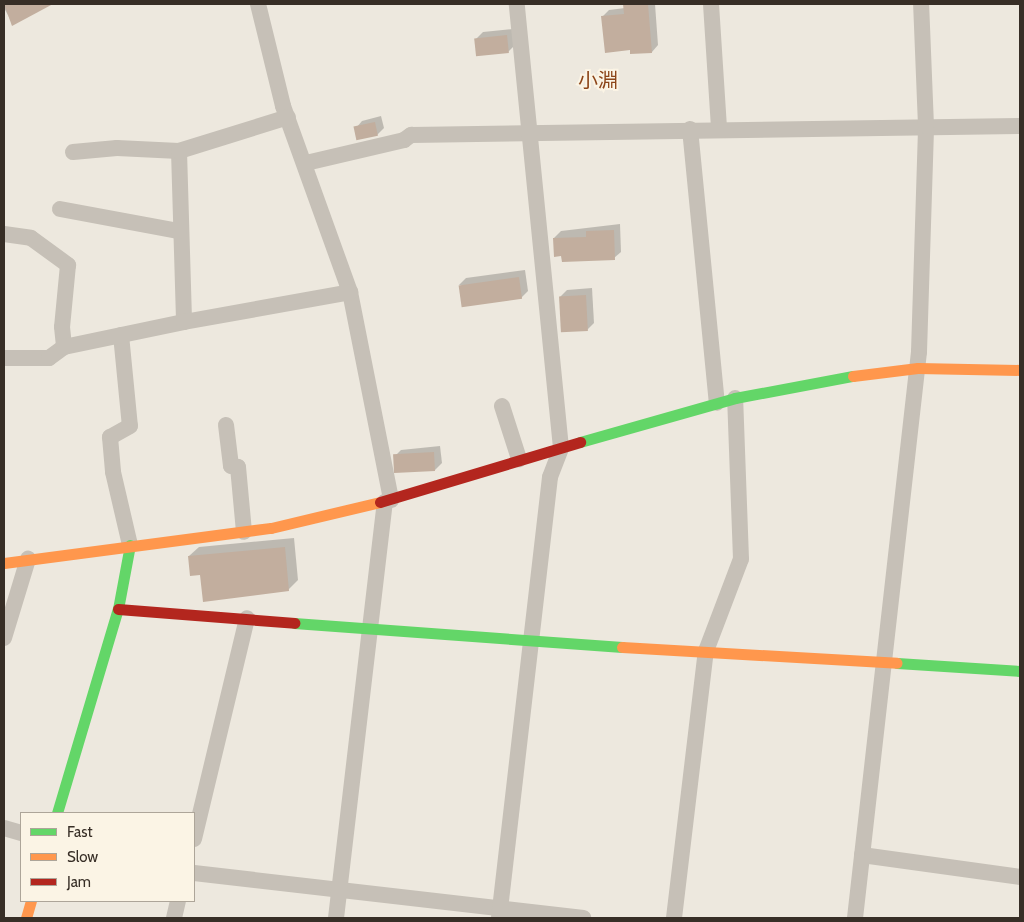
<!DOCTYPE html>
<meta charset="utf-8">
<style>
body{margin:0}
#map{position:relative;width:1024px;height:922px;overflow:hidden;background:#ede8de;font-family:Cabin,"Noto Sans JP",sans-serif}
div>[style]{position:absolute}
.shadow>*{inset:0;background:#0003}
.building>*{inset:0;background:#c2ae9e;transform-origin:0 0}
.street>*{height:16px;margin:-8px;padding:0 8px;transform-origin:8px;border-radius:8px;background:#c6c0b7}
.fast>*{height:11px;margin:-5.5px;padding:0 5.5px;transform-origin:5.5px;border-radius:5.5px;background:#63d668}
.slow>*{height:11px;margin:-5.5px;padding:0 5.5px;transform-origin:5.5px;border-radius:5.5px;background:#ff974d}
.jam>*{height:11px;margin:-5.5px;padding:0 5.5px;transform-origin:5.5px;border-radius:5.5px;background:#b3261e}
span{translate:-50% -50%;white-space:nowrap;text-align:center;line-height:1.15;-webkit-text-stroke:4px #fbf4e5;paint-order:stroke}
.quarter-label{font-size:20px;color:#8c4519}
.frame{position:absolute;inset:0;border:5px solid #372e26;pointer-events:none}
.legend{position:absolute;left:20px;top:812px;width:175px;height:90px;box-sizing:border-box;background:#fbf4e5;border:1px solid #ada599;margin:0;padding:6px 9px;list-style:none;font-size:15px;color:#372e26}
.legend li{display:flex;align-items:center;gap:10px;height:25px}
.legend b{width:25px;border:1px solid #ada599}
</style>
<div id="map">
<div class="shadow">
<div style="clip-path:polygon(8px 4px,50px 4px,13px 24px,4px 8px)"></div>
<div style="clip-path:polygon(625px 4px,655px 4px,658px 45px,652px 52px,631px 48px,602px 17px,609px 10px,625px 8px)"></div>
<div style="clip-path:polygon(513px 29px,515px 45px,508px 52px,476px 39px,483px 32px)"></div>
<div style="clip-path:polygon(381px 116px,384px 128px,377px 135px,356px 128px,362px 121px)"></div>
<div style="clip-path:polygon(620px 224px,621px 252px,614px 258px,562px 255px,554px 238px,561px 231px)"></div>
<div style="clip-path:polygon(525px 270px,528px 291px,521px 298px,459px 285px,466px 278px)"></div>
<div style="clip-path:polygon(592px 288px,594px 323px,587px 330px,560px 297px,567px 290px)"></div>
<div style="clip-path:polygon(440px 446px,442px 463px,435px 470px,394px 457px,401px 450px)"></div>
<div style="clip-path:polygon(294px 538px,298px 580px,288px 590px,201px 573px,189px 556px,199px 547px)"></div>
</div>
<div class="building">
<div style="clip-path:polygon(4px 4px,53px 4px,12px 26px)"></div>
<div style="clip-path:polygon(623px 4px,648px 4px,652px 53px,630px 54px,630px 50px,605px 53px,601px 16px,624px 14px)"></div>
<div style="left:507px;top:35px;width:18px;height:33px;rotate:84deg"></div>
<div style="left:375px;top:122px;width:14px;height:22px;rotate:78deg"></div>
<div style="clip-path:polygon(614px 230px,615px 260px,562px 262px,561px 256px,554px 257px,553px 238px,586px 237px,586px 231px)"></div>
<div style="left:519px;top:277px;width:22px;height:61px;rotate:82deg"></div>
<div style="left:586px;top:295px;width:36px;height:27px;rotate:87deg"></div>
<div style="left:434px;top:452px;width:19px;height:41px;rotate:87deg"></div>
<div style="clip-path:polygon(285px 547px,289px 591px,203px 602px,200px 575px,190px 576px,188px 556px)"></div>
</div>
<div class="street">
<div style="left:258px;top:4px;width:105px;rotate:76.2deg"></div>
<div style="left:283px;top:106px;width:198px;rotate:70.2deg"></div>
<div style="left:350px;top:292px;width:212px;rotate:78.8deg"></div>
<div style="left:711px;top:4px;width:125px;rotate:86.3deg"></div>
<div style="left:690px;top:129px;width:275px;rotate:84.4deg"></div>
<div style="left:179px;top:151px;width:171px;rotate:88.3deg"></div>
<div style="left:73px;top:152px;width:44px;rotate:-5.2deg"></div>
<div style="left:117px;top:148px;width:62px;rotate:2.8deg"></div>
<div style="left:179px;top:151px;width:114px;rotate:-17.3deg"></div>
<div style="left:306px;top:163px;width:101px;rotate:-13.2deg"></div>
<div style="left:404px;top:140px;width:9px;rotate:-36deg"></div>
<div style="left:411px;top:135px;width:609px;rotate:-0.85deg"></div>
<div style="left:60px;top:209px;width:121px;rotate:10.5deg"></div>
<div style="left:4px;top:234px;width:27px;rotate:8deg"></div>
<div style="left:31px;top:238px;width:46px;rotate:36.1deg"></div>
<div style="left:68px;top:265px;width:62px;rotate:95.5deg"></div>
<div style="left:62px;top:327px;width:20px;rotate:84deg"></div>
<div style="left:121px;top:335px;width:91px;rotate:84.4deg"></div>
<div style="left:130px;top:426px;width:23px;rotate:151deg"></div>
<div style="left:110px;top:437px;width:35px;rotate:85deg"></div>
<div style="left:113px;top:472px;width:75px;rotate:76.9deg"></div>
<div style="left:4px;top:358px;width:45px"></div>
<div style="left:49px;top:358px;width:19px;rotate:-36deg"></div>
<div style="left:64px;top:347px;width:123px;rotate:-11.8deg"></div>
<div style="left:184px;top:322px;width:169px;rotate:-10.2deg"></div>
<div style="left:502px;top:406px;width:56px;rotate:72.2deg"></div>
<div style="left:226px;top:425px;width:41px;rotate:83deg"></div>
<div style="left:231px;top:466px;width:7px;rotate:8deg"></div>
<div style="left:238px;top:467px;width:65px;rotate:84.7deg"></div>
<div style="left:4px;top:638px;width:83px;rotate:-73.1deg"></div>
<div style="left:4px;top:828px;width:18px;rotate:16deg"></div>
<div style="left:194px;top:839px;width:227px;rotate:-76.5deg"></div>
<div style="left:862px;top:855px;width:160px;rotate:7.9deg"></div>
<div style="left:194px;top:873px;width:392px;rotate:6.6deg"></div>
<div style="left:174px;top:918px;width:17px;rotate:-77deg"></div>
<div style="left:336px;top:918px;width:419px;rotate:-83.3deg"></div>
<div style="left:499px;top:918px;width:444px;rotate:-83.4deg"></div>
<div style="left:550px;top:477px;width:31px;rotate:-69deg"></div>
<div style="left:561px;top:448px;width:446px;rotate:-95.7deg"></div>
<div style="left:674px;top:918px;width:269px;rotate:-83.2deg"></div>
<div style="left:706px;top:651px;width:98px;rotate:-69.2deg"></div>
<div style="left:741px;top:559px;width:161px;rotate:-92.1deg"></div>
<div style="left:855px;top:918px;width:570px;rotate:-83.55deg"></div>
<div style="left:919px;top:352px;width:226px;rotate:-88.2deg"></div>
<div style="left:926px;top:126px;width:122px;rotate:-92.3deg"></div>
</div>
<div class="fast">
<div style="left:580px;top:442px;width:161px;rotate:-15.8deg"></div>
<div style="left:735px;top:398px;width:120px;rotate:-10.6deg"></div>
<div style="left:294px;top:623px;width:329px;rotate:4.2deg"></div>
<div style="left:897px;top:663px;width:123px;rotate:3.7deg"></div>
<div style="left:57px;top:813px;width:213px;rotate:-73.4deg"></div>
<div style="left:118px;top:609px;width:65px;rotate:-79.4deg"></div>
</div>
<div class="slow">
<div style="left:853px;top:376px;width:65px;rotate:-7deg"></div>
<div style="left:918px;top:368px;width:102px;rotate:1.1deg"></div>
<div style="left:4px;top:563px;width:269px;rotate:-7.5deg"></div>
<div style="left:271px;top:528px;width:112px;rotate:-13.4deg"></div>
<div style="left:622px;top:647px;width:275px;rotate:3.3deg"></div>
<div style="left:26px;top:918px;width:18px;rotate:-74deg"></div>
</div>
<div class="jam">
<div style="left:380px;top:502px;width:209px;rotate:-16.7deg"></div>
<div style="left:118px;top:609px;width:177px;rotate:4.5deg"></div>
</div>
<div class="quarter-label">
<span style="left:598px;top:80px">小淵</span>
</div>
<div class="frame"></div>
<ul class="legend">
<li><b style="height:6px;background:#63d668"></b>Fast</li>
<li><b style="height:6px;background:#ff974d"></b>Slow</li>
<li><b style="height:6px;background:#b3261e"></b>Jam</li>
</ul>
</div>
